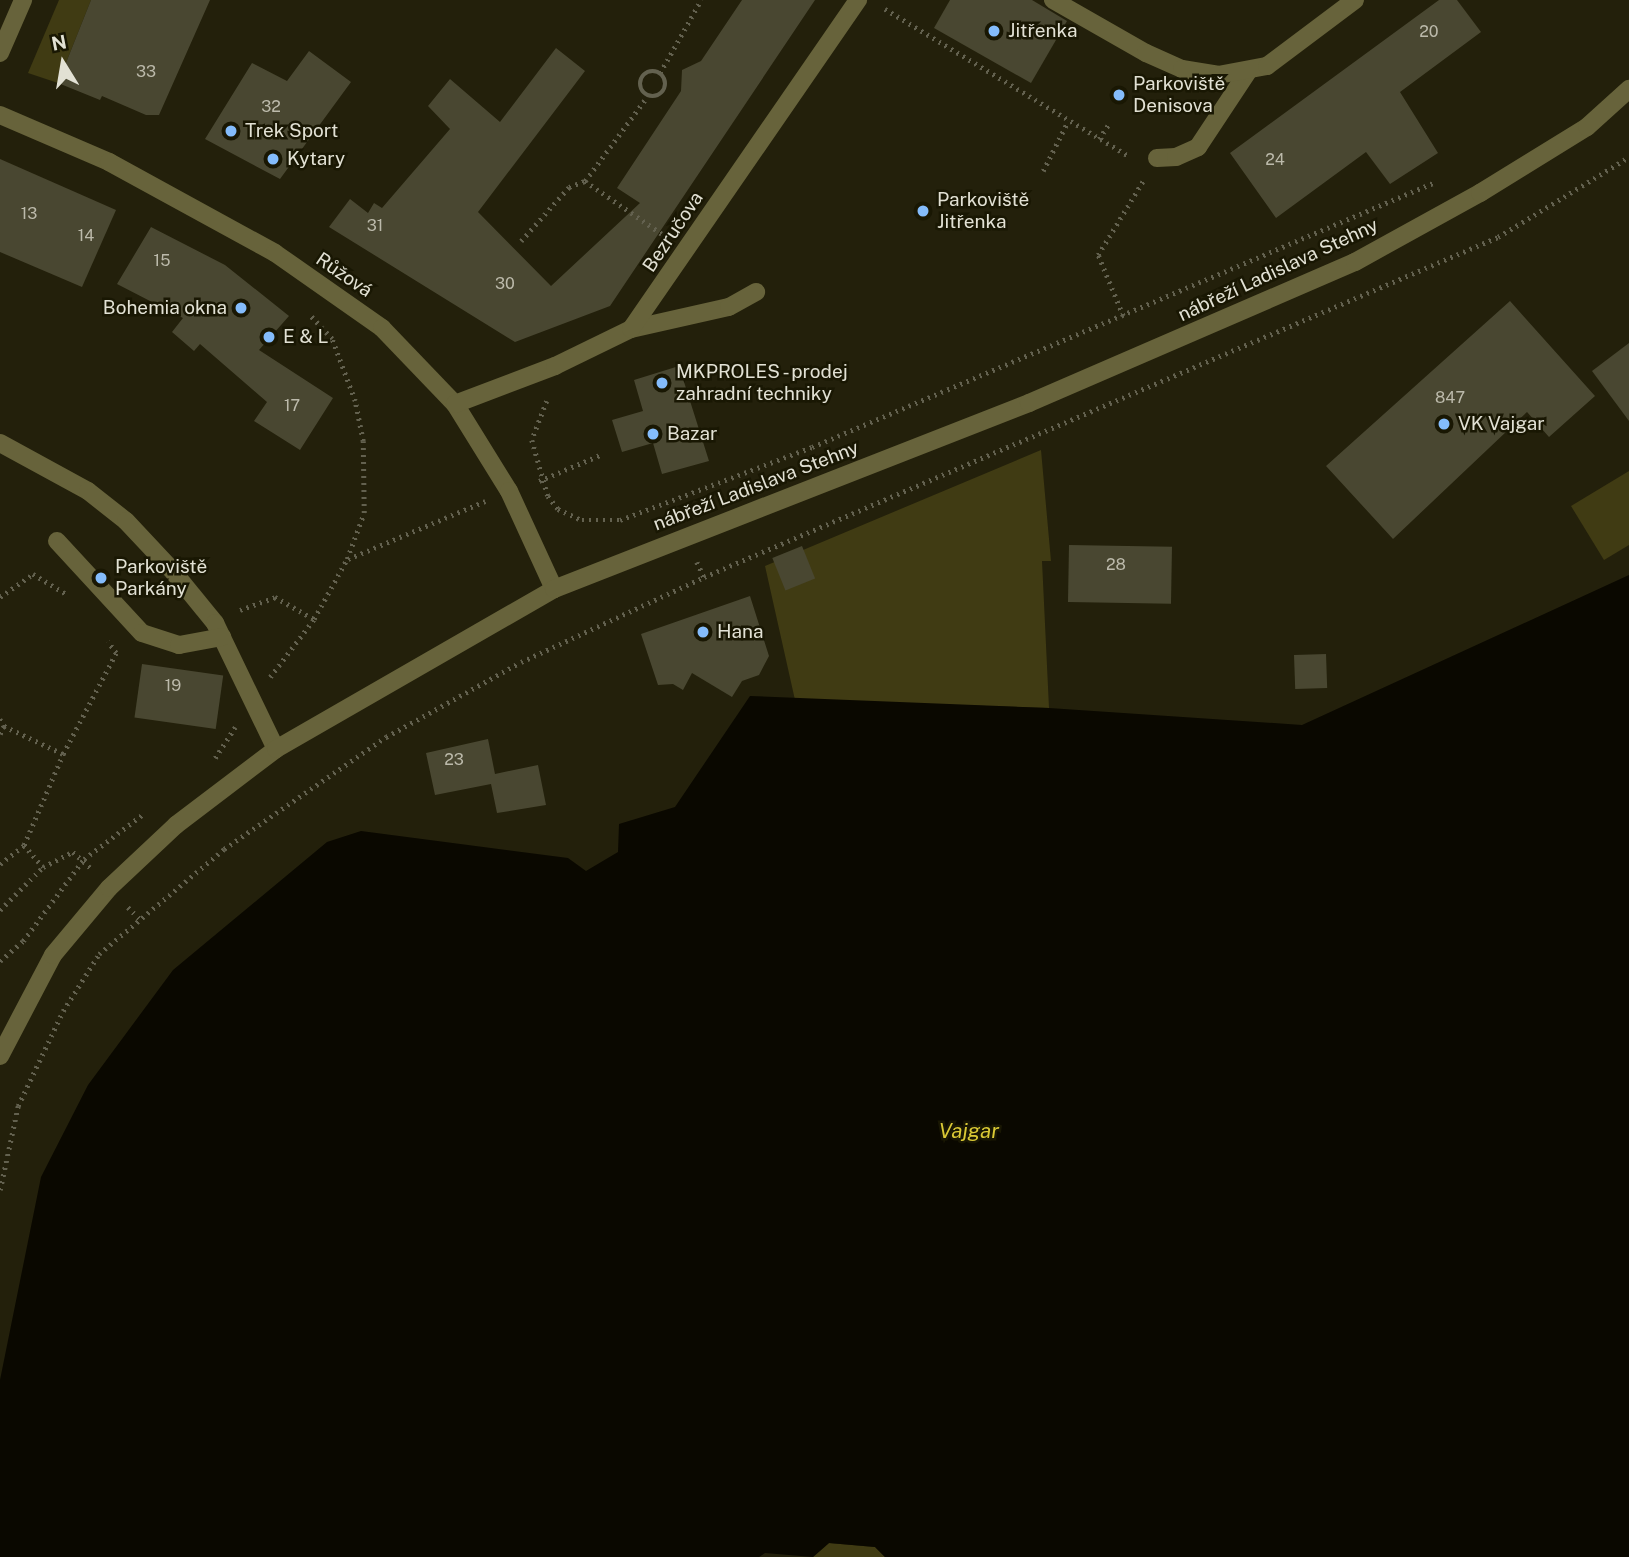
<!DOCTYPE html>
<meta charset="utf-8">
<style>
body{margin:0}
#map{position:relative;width:1629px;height:1557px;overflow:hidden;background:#23200b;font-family:"Public Sans",sans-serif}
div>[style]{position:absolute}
.green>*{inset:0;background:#403b13}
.water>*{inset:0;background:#0a0800}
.building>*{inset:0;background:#494731;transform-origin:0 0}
.path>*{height:4.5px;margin-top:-2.25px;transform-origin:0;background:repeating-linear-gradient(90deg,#63614f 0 2px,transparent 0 7px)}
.path>.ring{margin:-2.25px;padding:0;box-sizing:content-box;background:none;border:4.5px solid #63614f;border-radius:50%}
.service>*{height:18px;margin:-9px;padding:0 9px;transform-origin:9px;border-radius:9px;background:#67633b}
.minor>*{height:18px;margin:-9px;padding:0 9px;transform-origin:9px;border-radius:9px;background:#67633b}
.dots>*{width:19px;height:19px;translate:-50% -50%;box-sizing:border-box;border:4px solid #191703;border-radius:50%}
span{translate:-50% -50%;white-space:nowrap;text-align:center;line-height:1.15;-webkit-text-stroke:5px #191703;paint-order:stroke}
.number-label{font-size:16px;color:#bcbaab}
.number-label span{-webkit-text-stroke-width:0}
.poi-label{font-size:19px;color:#e2e1d4}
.left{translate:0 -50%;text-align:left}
.right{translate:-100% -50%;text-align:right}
.street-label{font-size:19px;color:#e2e1d4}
.water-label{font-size:21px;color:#dac935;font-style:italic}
.north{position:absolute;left:28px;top:28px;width:70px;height:70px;-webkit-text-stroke:5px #191703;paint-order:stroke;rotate:349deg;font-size:19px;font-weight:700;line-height:28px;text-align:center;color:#e2e1d4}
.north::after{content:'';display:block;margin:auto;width:24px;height:32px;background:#e2e1d4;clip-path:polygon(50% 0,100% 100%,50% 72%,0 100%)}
</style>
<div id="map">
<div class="green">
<div style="clip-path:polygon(59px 0,91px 0,58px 83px,28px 73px)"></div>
<div style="clip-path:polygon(1041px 450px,1051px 561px,1042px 561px,1049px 708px,795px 700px,765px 566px)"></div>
<div style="clip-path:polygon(1629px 471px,1629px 545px,1604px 560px,1571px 506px)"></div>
<div style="clip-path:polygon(829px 1543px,875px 1547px,885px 1557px,813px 1557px)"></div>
</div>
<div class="water">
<div style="clip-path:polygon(1629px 575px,1629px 1557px,885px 1557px,875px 1547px,829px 1543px,813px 1557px,765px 1553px,759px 1557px,0 1557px,0 1380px,41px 1177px,88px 1085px,173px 970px,327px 842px,361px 831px,568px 858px,586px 871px,618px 852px,619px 824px,675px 807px,750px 696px,1049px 708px,1302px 725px)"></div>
</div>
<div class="building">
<div style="clip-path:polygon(91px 0,210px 0,159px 115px,146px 115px,102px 96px,100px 100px,58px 83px)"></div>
<div style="clip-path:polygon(742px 0,815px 0,610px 306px,515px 342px,329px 227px,350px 199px,368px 213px,374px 203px,382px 208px,450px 129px,428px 106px,450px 79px,500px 122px,556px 48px,585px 71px,478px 212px,551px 286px,640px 203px,617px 188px,681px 91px,682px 70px,701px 61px)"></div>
<div style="clip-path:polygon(950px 0,1032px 0,1067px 21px,1031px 83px,934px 28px)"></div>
<div style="clip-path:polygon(1439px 0,1457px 0,1481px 32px,1400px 92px,1438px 153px,1390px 184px,1366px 152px,1276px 218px,1230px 153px)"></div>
<div style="clip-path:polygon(309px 51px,351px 82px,280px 179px,205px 139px,252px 63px,287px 81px)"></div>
<div style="clip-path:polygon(0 159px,116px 210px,82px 287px,0 252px)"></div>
<div style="clip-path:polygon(151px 227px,225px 265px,289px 316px,259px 350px,333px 398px,300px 450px,254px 421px,267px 402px,200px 344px,194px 351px,172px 332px,183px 318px,117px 284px)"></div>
<div style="clip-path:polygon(1510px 301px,1595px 396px,1549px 437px,1527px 412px,1393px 539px,1326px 466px)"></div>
<div style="clip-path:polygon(1629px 343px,1629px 421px,1592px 371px)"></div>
<div style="clip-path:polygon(679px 366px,709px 461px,662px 474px,653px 443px,622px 452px,612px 420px,643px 411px,634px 380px)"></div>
<div style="left:1069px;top:545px;width:103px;height:57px;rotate:1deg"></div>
<div style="left:802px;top:546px;width:35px;height:32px;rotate:68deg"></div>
<div style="clip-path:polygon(750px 596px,769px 656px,759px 675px,742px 681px,732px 697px,692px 673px,683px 690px,673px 684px,658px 685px,641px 634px)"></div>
<div style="left:1326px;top:654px;width:34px;height:32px;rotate:88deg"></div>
<div style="left:142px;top:664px;width:82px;height:54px;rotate:8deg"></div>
<div style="clip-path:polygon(488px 739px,495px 774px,538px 765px,546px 805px,497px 813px,491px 784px,435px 795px,426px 753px)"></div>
</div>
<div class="path">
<div style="left:885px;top:9px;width:285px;rotate:31.1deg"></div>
<div class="ring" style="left:640px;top:71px;width:21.5px;height:21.5px"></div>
<div style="left:660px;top:73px;width:84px;rotate:-60.7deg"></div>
<div style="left:1099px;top:139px;width:17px;rotate:-57deg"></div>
<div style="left:1043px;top:171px;width:56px;rotate:-63.4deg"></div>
<div style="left:585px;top:181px;width:93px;rotate:34.5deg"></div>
<div style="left:521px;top:241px;width:72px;rotate:-48.4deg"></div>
<div style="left:569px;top:187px;width:17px;rotate:-21deg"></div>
<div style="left:585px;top:181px;width:104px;rotate:-53.6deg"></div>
<div style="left:1123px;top:316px;width:66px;rotate:-112.3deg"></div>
<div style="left:1098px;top:255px;width:87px;rotate:-58.7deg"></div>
<div style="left:547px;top:401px;width:42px;rotate:111deg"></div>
<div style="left:532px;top:440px;width:58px;rotate:74.1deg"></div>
<div style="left:548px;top:496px;width:16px;rotate:52deg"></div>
<div style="left:558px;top:509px;width:26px;rotate:25deg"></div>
<div style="left:582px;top:520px;width:38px"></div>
<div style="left:620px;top:520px;width:205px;rotate:-20.8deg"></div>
<div style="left:812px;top:447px;width:675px;rotate:-23.03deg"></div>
<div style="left:539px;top:481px;width:66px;rotate:-23.1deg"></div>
<div style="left:348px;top:559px;width:149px;rotate:-22.9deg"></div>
<div style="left:697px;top:562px;width:17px;rotate:65deg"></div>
<div style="left:0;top:597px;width:40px;rotate:-34.9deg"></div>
<div style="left:33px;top:574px;width:39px;rotate:31deg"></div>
<div style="left:240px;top:610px;width:37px;rotate:-20deg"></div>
<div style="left:275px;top:597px;width:45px;rotate:29.4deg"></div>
<div style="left:270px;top:677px;width:73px;rotate:-52.8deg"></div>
<div style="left:314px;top:619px;width:68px;rotate:-61.2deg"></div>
<div style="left:347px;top:559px;width:49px;rotate:-69.7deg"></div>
<div style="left:364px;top:513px;width:72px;rotate:-90.8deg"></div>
<div style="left:363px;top:441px;width:41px;rotate:-101.3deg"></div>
<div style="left:355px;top:401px;width:66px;rotate:-110.4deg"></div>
<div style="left:332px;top:339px;width:34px;rotate:-133deg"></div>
<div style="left:0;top:719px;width:8px;rotate:60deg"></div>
<div style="left:4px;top:726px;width:65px;rotate:25.4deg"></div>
<div style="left:0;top:734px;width:9px;rotate:-63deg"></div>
<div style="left:215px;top:758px;width:37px;rotate:-57deg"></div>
<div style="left:24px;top:845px;width:29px;rotate:49deg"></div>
<div style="left:0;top:864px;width:31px;rotate:-38deg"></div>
<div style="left:24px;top:845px;width:99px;rotate:-66.8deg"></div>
<div style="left:63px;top:754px;width:114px;rotate:-62.3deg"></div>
<div style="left:116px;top:653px;width:14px;rotate:-126deg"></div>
<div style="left:128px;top:907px;width:17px;rotate:45deg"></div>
<div style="left:0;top:910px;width:61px;rotate:-45deg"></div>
<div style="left:43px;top:867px;width:34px;rotate:-27deg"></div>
<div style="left:73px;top:852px;width:24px;rotate:42deg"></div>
<div style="left:0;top:961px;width:30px;rotate:-41deg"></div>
<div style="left:23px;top:941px;width:102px;rotate:-53.4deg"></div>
<div style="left:84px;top:859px;width:73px;rotate:-37.2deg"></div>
<div style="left:0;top:1190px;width:86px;rotate:-77.9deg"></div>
<div style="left:18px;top:1106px;width:105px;rotate:-64.7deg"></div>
<div style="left:63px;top:1011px;width:67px;rotate:-57.7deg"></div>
<div style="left:99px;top:954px;width:163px;rotate:-40deg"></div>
<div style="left:224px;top:849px;width:197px;rotate:-34.7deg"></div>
<div style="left:386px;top:737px;width:154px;rotate:-29.1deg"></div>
<div style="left:521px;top:662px;width:202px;rotate:-24.9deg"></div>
<div style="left:704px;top:577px;width:864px;rotate:-23.18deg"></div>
<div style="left:1498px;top:237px;width:153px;rotate:-31.4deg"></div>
</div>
<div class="service">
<div style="left:1053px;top:0;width:107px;rotate:29.7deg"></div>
<div style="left:1146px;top:53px;width:39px;rotate:24deg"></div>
<div style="left:1182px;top:69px;width:36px;rotate:9deg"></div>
<div style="left:1157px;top:158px;width:19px;rotate:-3deg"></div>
<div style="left:1176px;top:157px;width:24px;rotate:-24deg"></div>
<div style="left:1198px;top:147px;width:92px;rotate:-56.5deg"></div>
<div style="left:631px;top:329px;width:100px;rotate:-12.7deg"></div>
<div style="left:729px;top:307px;width:31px;rotate:-29deg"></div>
<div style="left:0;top:443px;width:100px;rotate:28.6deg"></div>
<div style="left:88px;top:491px;width:48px;rotate:38.3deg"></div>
<div style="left:126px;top:521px;width:66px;rotate:46.8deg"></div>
<div style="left:171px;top:569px;width:70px;rotate:50.8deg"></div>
<div style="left:215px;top:623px;width:140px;rotate:64.2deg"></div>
<div style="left:57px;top:541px;width:125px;rotate:47.3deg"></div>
<div style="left:142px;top:633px;width:39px;rotate:18deg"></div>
<div style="left:179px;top:645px;width:44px;rotate:-10.5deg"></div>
</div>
<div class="minor">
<div style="left:0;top:53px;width:58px;rotate:-66.5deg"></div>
<div style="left:1218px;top:75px;width:50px;rotate:-10.4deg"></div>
<div style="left:1267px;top:66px;width:110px;rotate:-36.9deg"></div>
<div style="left:0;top:115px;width:119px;rotate:23.3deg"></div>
<div style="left:109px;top:162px;width:189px;rotate:28.7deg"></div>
<div style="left:275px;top:253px;width:131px;rotate:35deg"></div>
<div style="left:382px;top:328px;width:105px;rotate:46.2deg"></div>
<div style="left:455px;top:404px;width:102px;rotate:58.2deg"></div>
<div style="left:509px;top:491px;width:108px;rotate:65.3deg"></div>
<div style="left:455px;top:404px;width:107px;rotate:-20.8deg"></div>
<div style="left:555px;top:366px;width:85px;rotate:-26deg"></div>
<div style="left:631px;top:329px;width:400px;rotate:-55.4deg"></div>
<div style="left:0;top:1056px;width:114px;rotate:-62.3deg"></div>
<div style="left:53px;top:955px;width:87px;rotate:-50.1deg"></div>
<div style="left:109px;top:888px;width:92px;rotate:-43.2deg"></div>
<div style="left:176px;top:825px;width:126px;rotate:-37.2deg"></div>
<div style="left:276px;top:749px;width:321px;rotate:-29.9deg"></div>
<div style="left:554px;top:589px;width:510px;rotate:-21.38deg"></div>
<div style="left:1029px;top:403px;width:355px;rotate:-23.4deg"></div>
<div style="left:1355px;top:262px;width:143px;rotate:-28.9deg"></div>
<div style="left:1480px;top:193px;width:126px;rotate:-31.7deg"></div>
<div style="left:1587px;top:127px;width:57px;rotate:-42.1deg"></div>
</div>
<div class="dots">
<div style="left:994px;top:31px;background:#84bcfb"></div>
<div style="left:1119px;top:95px;background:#84bcfb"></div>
<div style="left:231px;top:131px;background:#84bcfb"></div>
<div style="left:273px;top:159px;background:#84bcfb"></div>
<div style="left:923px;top:211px;background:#84bcfb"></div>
<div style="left:241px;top:308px;background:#84bcfb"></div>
<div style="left:269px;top:337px;background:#84bcfb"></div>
<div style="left:662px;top:383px;background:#84bcfb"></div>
<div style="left:1444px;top:424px;background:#84bcfb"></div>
<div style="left:653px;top:434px;background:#84bcfb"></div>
<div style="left:101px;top:578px;background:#84bcfb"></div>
<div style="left:703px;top:632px;background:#84bcfb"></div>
</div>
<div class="number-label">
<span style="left:1429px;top:32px">20</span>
<span style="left:146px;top:72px">33</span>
<span style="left:271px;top:107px">32</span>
<span style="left:1275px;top:160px">24</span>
<span style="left:29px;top:214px">13</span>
<span style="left:375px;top:226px">31</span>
<span style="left:86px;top:236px">14</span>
<span style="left:162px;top:261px">15</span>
<span style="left:505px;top:284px">30</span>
<span style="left:1450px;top:398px">847</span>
<span style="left:292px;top:406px">17</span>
<span style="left:1116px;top:565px">28</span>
<span style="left:173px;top:686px">19</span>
<span style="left:454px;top:760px">23</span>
</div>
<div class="poi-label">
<span class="left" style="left:1008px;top:31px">Jitřenka</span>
<span class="left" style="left:1133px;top:95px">Parkoviště<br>Denisova</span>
<span class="left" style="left:245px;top:131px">Trek Sport</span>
<span class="left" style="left:287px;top:159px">Kytary</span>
<span class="left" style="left:937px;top:211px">Parkoviště<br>Jitřenka</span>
<span class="right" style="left:227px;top:308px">Bohemia okna</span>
<span class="left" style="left:283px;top:337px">E &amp; L</span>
<span class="left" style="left:676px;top:383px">MKPROLES - prodej<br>zahradní techniky</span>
<span class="left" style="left:1458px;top:424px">VK Vajgar</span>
<span class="left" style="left:667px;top:434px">Bazar</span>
<span class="left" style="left:115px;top:578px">Parkoviště<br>Parkány</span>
<span class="left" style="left:717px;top:632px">Hana</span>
</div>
<div class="street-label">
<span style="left:673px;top:232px;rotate:-56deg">Bezručova</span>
<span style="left:1278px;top:270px;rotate:-25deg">nábřeží Ladislava Stehny</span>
<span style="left:344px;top:275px;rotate:34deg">Růžová</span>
<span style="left:756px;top:486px;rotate:-21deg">nábřeží Ladislava Stehny</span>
</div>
<div class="water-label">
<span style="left:969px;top:1131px">Vajgar</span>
</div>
<div class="north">N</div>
</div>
